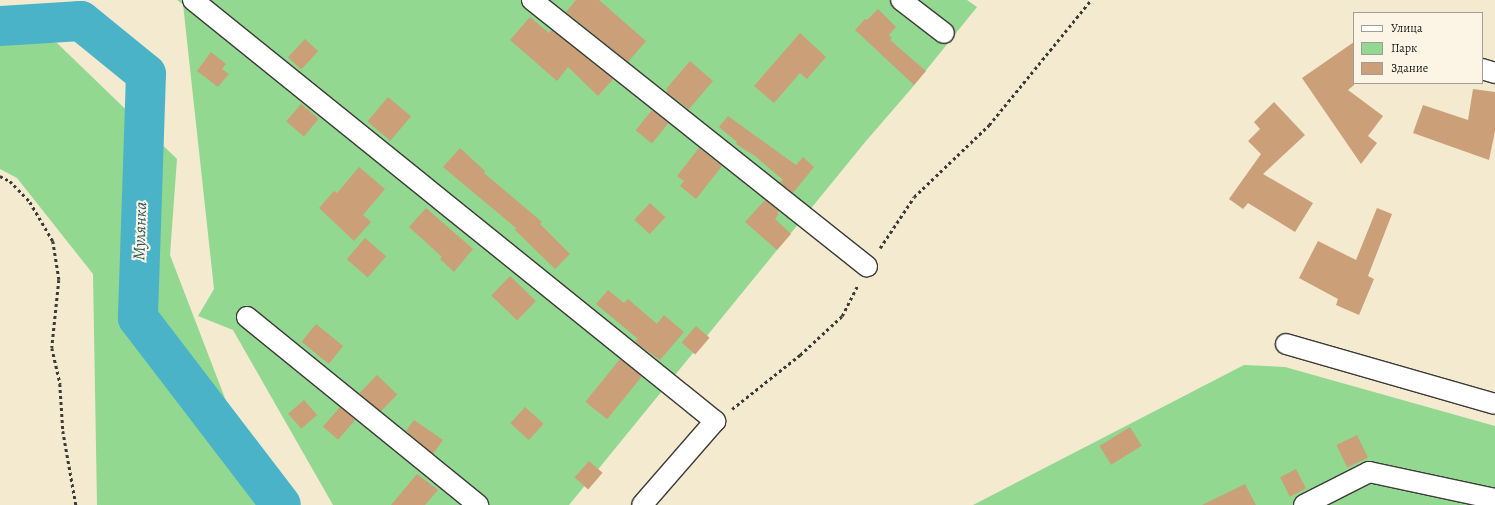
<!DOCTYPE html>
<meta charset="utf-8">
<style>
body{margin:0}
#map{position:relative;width:1495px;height:505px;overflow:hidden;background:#f4ead0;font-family:Alegreya,serif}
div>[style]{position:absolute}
.green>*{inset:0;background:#93d891}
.river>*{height:40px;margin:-20px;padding:0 20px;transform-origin:20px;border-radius:20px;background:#4ab3c8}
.building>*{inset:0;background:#cb9f78;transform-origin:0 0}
.path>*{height:2.5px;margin-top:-1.25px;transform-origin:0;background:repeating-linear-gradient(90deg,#3c3b37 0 3px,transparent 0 6px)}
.roads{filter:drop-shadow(1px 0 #3c3b37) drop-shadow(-1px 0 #3c3b37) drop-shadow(0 1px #3c3b37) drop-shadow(0 -1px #3c3b37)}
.street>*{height:20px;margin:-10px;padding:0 10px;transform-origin:10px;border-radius:10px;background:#fff}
span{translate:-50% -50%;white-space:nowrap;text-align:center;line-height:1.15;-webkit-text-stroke:4px #fcf5e5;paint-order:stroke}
.water-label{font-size:17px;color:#2e5861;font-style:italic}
.legend{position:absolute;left:1353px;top:12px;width:130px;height:72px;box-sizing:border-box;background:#fcf5e5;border:1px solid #a29e95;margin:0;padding:5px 7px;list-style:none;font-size:12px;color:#1c1c1c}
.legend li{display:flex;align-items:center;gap:8px;height:20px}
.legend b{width:20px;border:1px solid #a29e95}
</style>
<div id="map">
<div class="green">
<div style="clip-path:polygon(177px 0,967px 0,977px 7px,911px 89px,866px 141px,569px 505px,333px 505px,233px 330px,198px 316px,214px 289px,183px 4px)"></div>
<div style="clip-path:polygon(0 30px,57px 43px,177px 159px,170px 255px,266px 505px,97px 505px,93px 274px,17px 178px,0 169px)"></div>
<div style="clip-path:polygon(1244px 365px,1285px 367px,1495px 426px,1495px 505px,973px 505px)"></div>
</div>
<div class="river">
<div style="left:0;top:26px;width:81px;rotate:-3.5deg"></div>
<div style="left:81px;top:21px;width:84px;rotate:39.2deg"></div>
<div style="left:146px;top:74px;width:244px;rotate:91.9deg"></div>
<div style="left:138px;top:318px;width:235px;rotate:52.6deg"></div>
</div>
<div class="building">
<div style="clip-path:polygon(576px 0,599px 0,646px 41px,628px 62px,566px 12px)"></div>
<div style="clip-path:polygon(878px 9px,896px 27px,889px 35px,892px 38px,890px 40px,926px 71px,914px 85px,855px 30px,865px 19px,867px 20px)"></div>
<div style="clip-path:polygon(530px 17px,549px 33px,552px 30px,613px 79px,598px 96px,568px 67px,557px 81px,510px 40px)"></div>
<div style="clip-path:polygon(800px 33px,826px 57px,807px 79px,800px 73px,774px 103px,754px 86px)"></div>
<div style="left:305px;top:39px;width:18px;height:25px;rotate:43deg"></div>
<div style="clip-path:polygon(1354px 42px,1354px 85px,1348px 90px,1383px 116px,1368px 136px,1377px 143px,1361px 164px,1302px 78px)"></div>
<div style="clip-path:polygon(211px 52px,226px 64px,222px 69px,229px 74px,218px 87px,197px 71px)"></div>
<div style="clip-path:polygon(690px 61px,713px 81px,689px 109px,666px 92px,668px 90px,666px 89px)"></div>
<div style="clip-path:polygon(1473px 89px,1495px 92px,1495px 131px,1489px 160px,1413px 133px,1423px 105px,1468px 120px)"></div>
<div style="left:388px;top:97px;width:30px;height:32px;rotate:40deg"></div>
<div style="clip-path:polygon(1274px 102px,1305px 135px,1263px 174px,1313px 203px,1295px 232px,1248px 203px,1243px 209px,1229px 199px,1261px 154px,1248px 141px,1260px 129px,1254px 122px)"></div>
<div style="left:301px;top:104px;width:23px;height:23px;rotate:40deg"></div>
<div style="left:652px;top:110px;width:21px;height:26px;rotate:39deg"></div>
<div style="clip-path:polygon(728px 116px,796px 165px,803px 157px,814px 167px,793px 193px,780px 182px,783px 180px,755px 156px,736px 144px,737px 142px,719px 127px)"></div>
<div style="clip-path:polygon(460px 148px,485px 171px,484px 173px,542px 222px,540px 224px,570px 254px,555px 269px,515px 230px,516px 228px,443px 167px)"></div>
<div style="clip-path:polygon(699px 148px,722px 166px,696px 199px,680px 186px,684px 181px,677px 176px)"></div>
<div style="clip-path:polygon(359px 167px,385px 189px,363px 215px,371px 222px,354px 241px,319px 208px,334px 191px,337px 193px)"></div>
<div style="clip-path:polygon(765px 200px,779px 211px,777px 213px,779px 214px,775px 219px,791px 234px,777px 250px,745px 222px)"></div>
<div style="left:650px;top:203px;width:21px;height:23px;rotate:43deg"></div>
<div style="clip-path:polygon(426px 208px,473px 249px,454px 272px,440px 259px,442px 257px,409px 227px)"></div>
<div style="clip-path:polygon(1377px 208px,1392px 214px,1368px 276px,1374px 279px,1359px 315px,1336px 305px,1338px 299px,1299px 278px,1318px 241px,1356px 260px)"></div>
<div style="left:365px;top:238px;width:28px;height:28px;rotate:41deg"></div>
<div style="left:510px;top:276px;width:36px;height:27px;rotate:44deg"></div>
<div style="clip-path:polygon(608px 290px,624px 303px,628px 299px,657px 324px,664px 315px,684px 332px,660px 360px,635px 342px,638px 339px,596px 304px)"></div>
<div style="left:316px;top:324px;width:35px;height:23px;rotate:39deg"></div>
<div style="left:696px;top:326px;width:18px;height:22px;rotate:41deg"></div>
<div style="left:620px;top:359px;width:28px;height:55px;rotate:39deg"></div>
<div style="left:377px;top:375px;width:28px;height:25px;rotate:44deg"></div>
<div style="left:304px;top:400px;width:20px;height:21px;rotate:49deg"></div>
<div style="left:340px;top:407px;width:20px;height:26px;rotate:41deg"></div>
<div style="left:525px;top:407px;width:25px;height:22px;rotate:42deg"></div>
<div style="clip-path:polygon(414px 420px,443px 440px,433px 454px,406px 431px)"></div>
<div style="left:1130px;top:427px;width:22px;height:36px;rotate:58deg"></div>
<div style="left:1357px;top:435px;width:25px;height:23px;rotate:64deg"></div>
<div style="left:589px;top:461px;width:18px;height:22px;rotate:41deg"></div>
<div style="left:1296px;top:469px;width:22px;height:18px;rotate:63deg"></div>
<div style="clip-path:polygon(417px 474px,438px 490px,425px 505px,391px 505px)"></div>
<div style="clip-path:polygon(1245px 484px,1256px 505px,1202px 505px)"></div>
</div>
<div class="path">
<div style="left:0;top:176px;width:11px;rotate:27deg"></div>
<div style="left:10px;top:181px;width:29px;rotate:46deg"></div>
<div style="left:30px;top:202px;width:45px;rotate:59.5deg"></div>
<div style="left:53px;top:241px;width:39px;rotate:81deg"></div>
<div style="left:59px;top:280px;width:68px;rotate:95.9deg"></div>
<div style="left:52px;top:348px;width:37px;rotate:77deg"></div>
<div style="left:60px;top:384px;width:47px;rotate:86.3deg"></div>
<div style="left:63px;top:431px;width:75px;rotate:80deg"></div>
<div style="left:880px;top:248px;width:61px;rotate:-56.3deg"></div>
<div style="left:914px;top:197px;width:104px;rotate:-43.8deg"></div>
<div style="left:989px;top:125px;width:161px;rotate:-50.8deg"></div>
<div style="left:732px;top:409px;width:87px;rotate:-38.5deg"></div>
<div style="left:800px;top:355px;width:57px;rotate:-42.9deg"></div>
<div style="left:842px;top:316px;width:35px;rotate:-63deg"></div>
</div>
<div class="roads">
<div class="street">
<div style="left:193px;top:0;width:671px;rotate:38.89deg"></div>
<div style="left:715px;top:421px;width:111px;rotate:131deg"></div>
<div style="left:532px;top:0;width:428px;rotate:38.5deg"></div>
<div style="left:901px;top:0;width:54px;rotate:37.5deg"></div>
<div style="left:1482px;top:69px;width:14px;rotate:17deg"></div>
<div style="left:247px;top:317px;width:298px;rotate:39.1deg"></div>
<div style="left:1286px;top:344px;width:217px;rotate:16deg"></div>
<div style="left:1304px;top:505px;width:73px;rotate:-26.9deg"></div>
<div style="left:1369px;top:472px;width:129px;rotate:12.1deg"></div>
</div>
</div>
<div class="water-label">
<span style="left:140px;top:231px;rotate:-88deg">Мулянка</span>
</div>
<ul class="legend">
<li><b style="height:5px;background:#fff"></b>Улица</li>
<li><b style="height:11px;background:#93d891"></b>Парк</li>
<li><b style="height:11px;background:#cb9f78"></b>Здание</li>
</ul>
</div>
